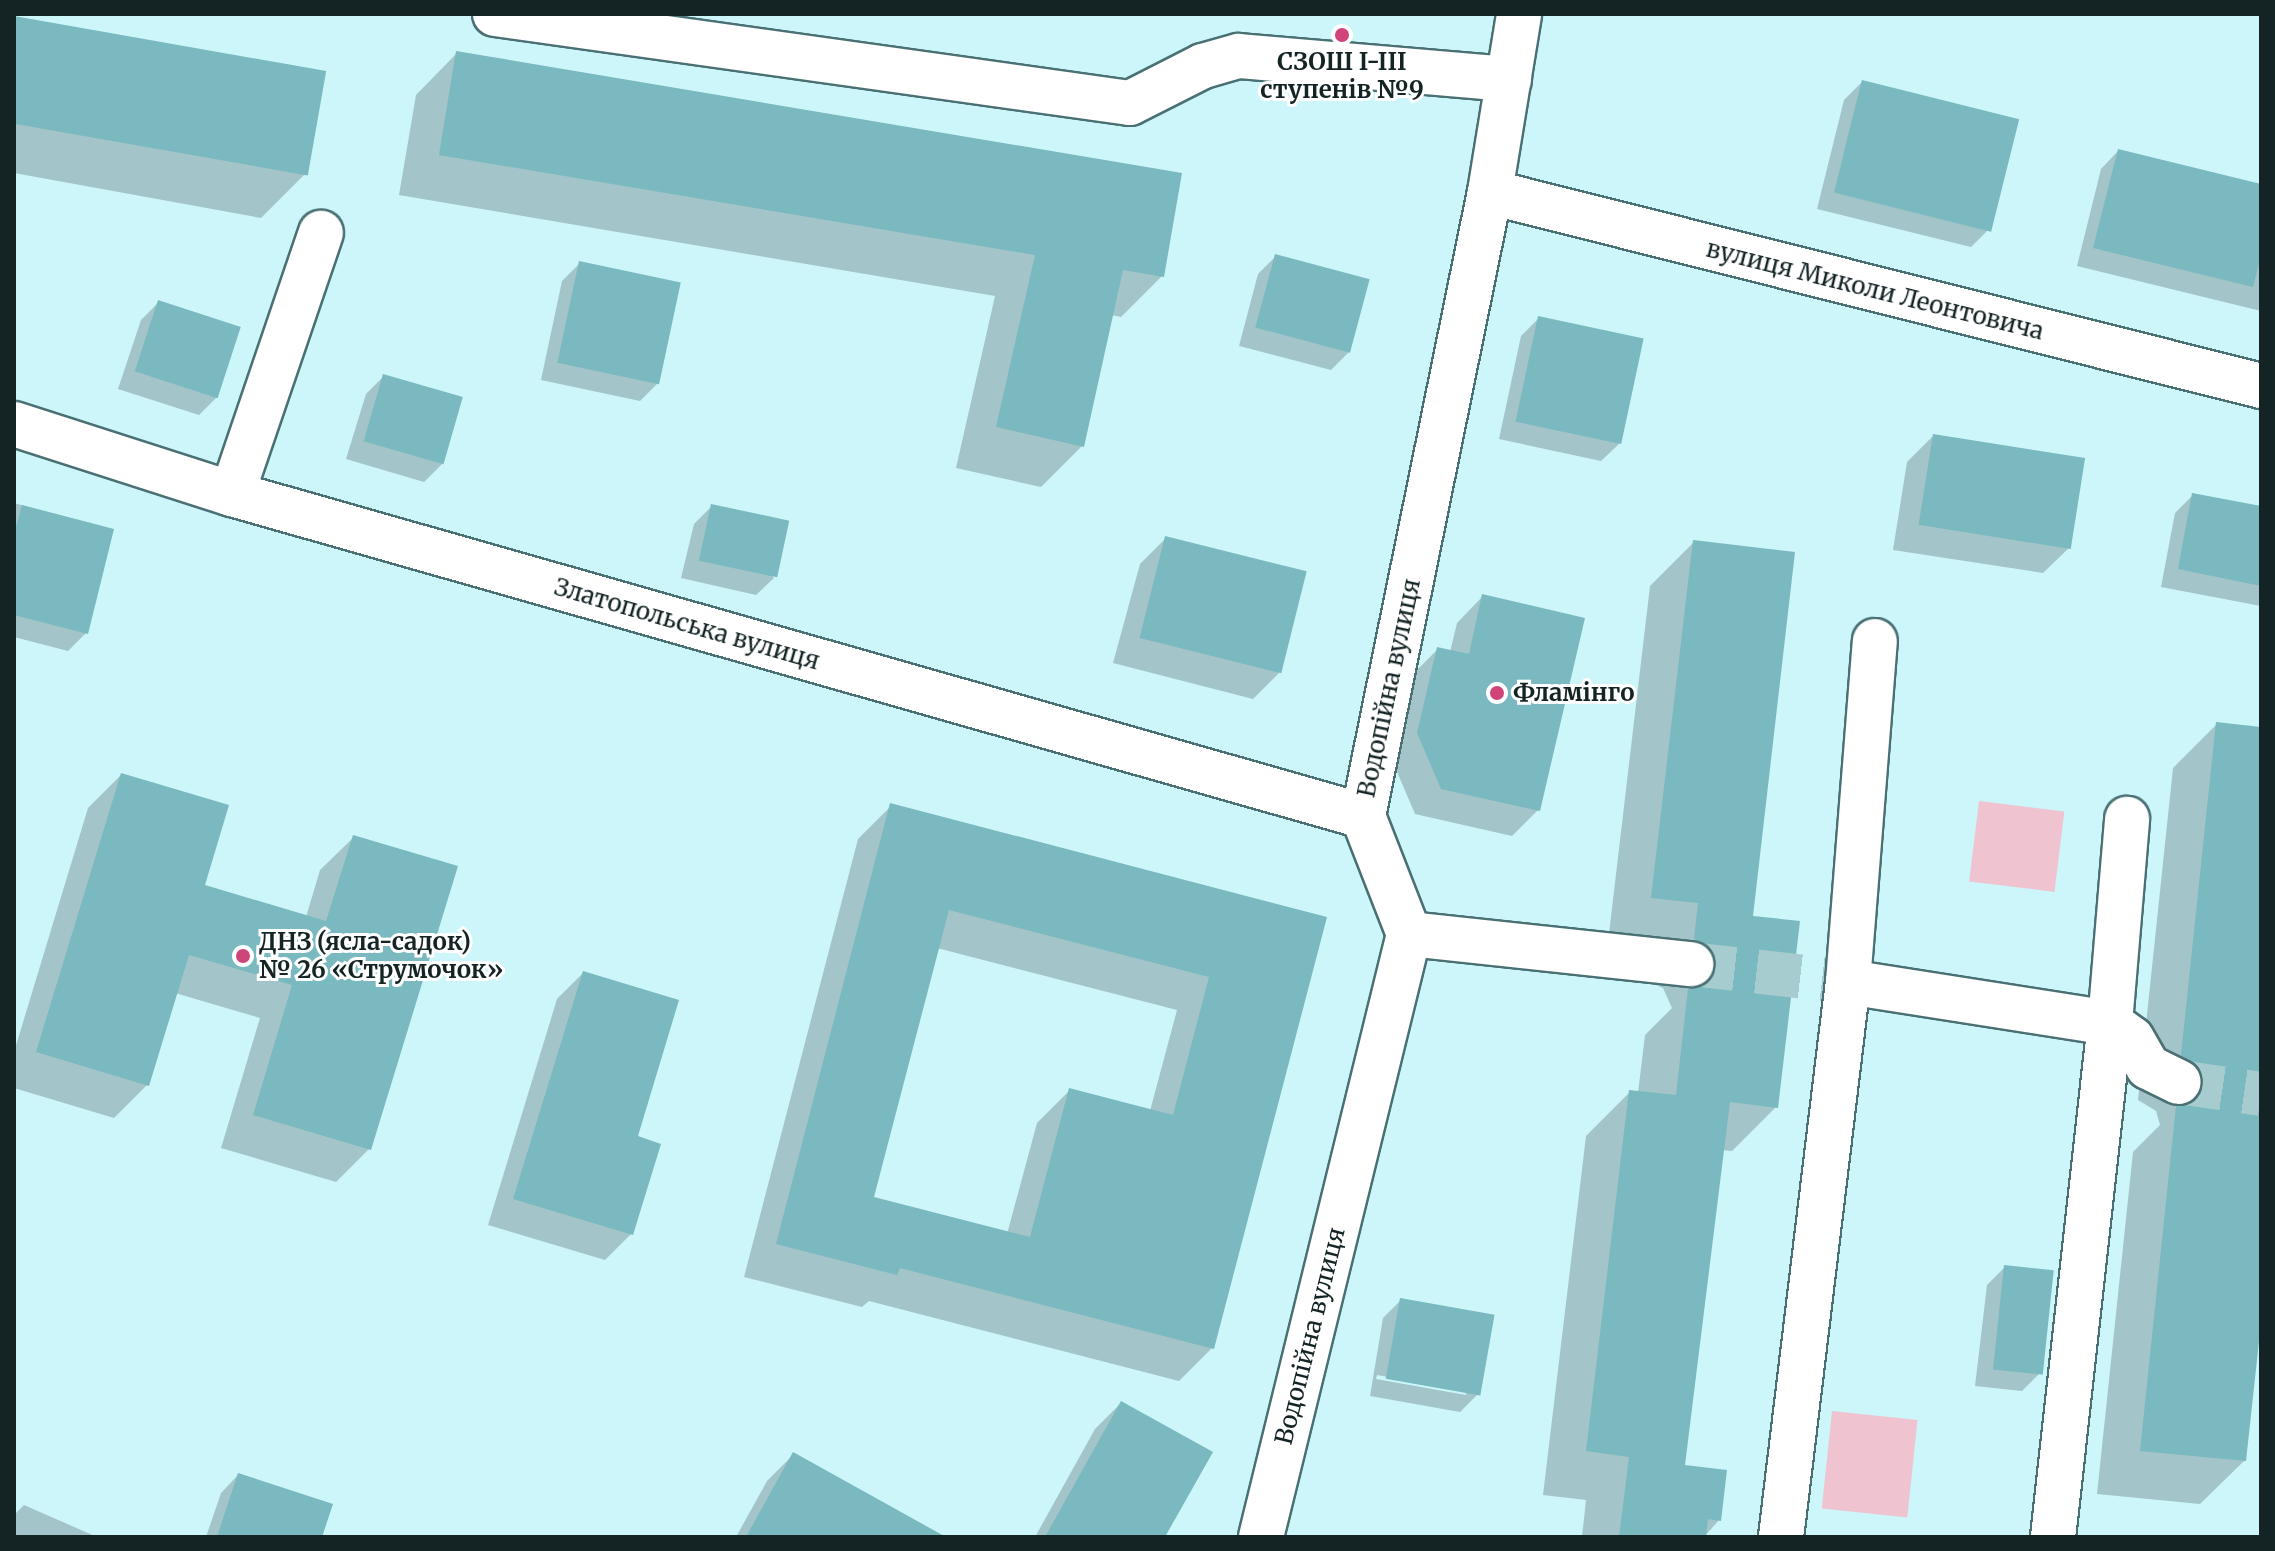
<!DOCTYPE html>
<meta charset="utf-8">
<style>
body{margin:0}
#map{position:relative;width:2275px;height:1551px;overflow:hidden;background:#ccf6fa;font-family:Merriweather,serif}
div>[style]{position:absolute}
.green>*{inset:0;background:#efc4d0;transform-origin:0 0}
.shadow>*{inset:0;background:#0003}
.building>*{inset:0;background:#79b9bf;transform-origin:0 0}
.minor-tunnel>*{height:44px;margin-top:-22px;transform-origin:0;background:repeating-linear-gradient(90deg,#a7cccf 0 44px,transparent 0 66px)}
.roads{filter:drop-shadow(2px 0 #4a7074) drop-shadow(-2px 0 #4a7074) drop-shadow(0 2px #4a7074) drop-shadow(0 -2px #4a7074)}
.minor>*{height:44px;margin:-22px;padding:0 22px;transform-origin:22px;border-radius:22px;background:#fff}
.dots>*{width:22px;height:22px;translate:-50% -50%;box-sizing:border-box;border:4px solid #fff;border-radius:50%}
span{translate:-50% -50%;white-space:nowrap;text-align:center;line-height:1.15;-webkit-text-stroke:6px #fff;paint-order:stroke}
.poi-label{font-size:24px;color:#142425;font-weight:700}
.left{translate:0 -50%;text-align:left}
.street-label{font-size:24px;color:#142425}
.frame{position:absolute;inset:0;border:16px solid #142425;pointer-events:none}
</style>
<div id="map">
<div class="green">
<div style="left:1979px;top:801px;width:86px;height:81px;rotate:7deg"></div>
<div style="left:1832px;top:1411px;width:86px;height:98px;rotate:6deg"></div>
</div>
<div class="shadow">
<div style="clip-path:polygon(14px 18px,305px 174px,261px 218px,14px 173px)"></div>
<div style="clip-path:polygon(457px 53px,1162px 276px,1121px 317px,1111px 315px,1082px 446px,1041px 487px,956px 468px,995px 296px,399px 195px,416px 95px)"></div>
<div style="clip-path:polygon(1862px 82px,1989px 229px,1971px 247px,1817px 209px,1844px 100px)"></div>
<div style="clip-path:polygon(2118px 151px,2261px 186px,2261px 311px,2077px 266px,2101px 169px)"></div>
<div style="clip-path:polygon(1276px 256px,1349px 352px,1331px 370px,1239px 346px,1258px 274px)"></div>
<div style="clip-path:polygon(580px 263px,658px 383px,640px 401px,541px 380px,562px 281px)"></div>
<div style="clip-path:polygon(158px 303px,217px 397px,199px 415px,118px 389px,141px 320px)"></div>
<div style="clip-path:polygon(1539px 318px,1619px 444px,1601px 461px,1499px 439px,1521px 336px)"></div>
<div style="clip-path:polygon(384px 376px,442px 464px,424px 482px,346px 459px,366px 394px)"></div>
<div style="clip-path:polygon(1933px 436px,2070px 547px,2043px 573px,1893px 550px,1907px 462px)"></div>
<div style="clip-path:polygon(2193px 495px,2261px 508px,2261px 606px,2161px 587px,2175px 513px)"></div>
<div style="clip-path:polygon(14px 503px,112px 530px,86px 633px,68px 651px,14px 637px)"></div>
<div style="clip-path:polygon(712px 506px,774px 578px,756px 595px,681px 578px,694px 524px)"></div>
<div style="clip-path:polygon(1166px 538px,1279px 673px,1253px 699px,1113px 663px,1140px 564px)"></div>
<div style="clip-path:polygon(1694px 542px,1776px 1107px,1732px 1151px,1722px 1150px,1683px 1467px,1719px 1520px,1704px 1537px,1582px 1537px,1586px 1500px,1543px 1495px,1586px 1136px,1630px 1092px,1638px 1093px,1645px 1035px,1672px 1008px,1663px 988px,1651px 983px,1655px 947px,1608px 942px,1650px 586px)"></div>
<div style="clip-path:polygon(1483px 596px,1538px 810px,1512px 836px,1415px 814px,1392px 760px,1412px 675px,1438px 649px,1450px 652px,1457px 623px)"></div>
<div style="clip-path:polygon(2217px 724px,2261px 729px,2261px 1305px,2245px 1460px,2200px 1504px,2097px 1494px,2133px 1152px,2160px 1125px,2156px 1111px,2138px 1100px,2173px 768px)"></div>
<div style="clip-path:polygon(121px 775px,202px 886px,306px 917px,320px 870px,354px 837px,369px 1149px,336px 1182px,221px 1148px,260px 1018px,175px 993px,147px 1085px,114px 1118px,14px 1088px,14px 1052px,88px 808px)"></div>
<div style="clip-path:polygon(evenodd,891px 806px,1324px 918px,1212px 1348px,1179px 1381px,869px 1301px,862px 1307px,744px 1277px,858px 839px,891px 806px,937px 948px,1177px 1010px,1150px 1111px,1070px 1090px,1037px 1123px,1007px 1234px,872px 1198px,937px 948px)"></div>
<div style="clip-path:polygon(583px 973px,635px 1138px,631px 1234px,605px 1260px,488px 1225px,557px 999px)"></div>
<div style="clip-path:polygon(2005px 1267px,2040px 1373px,2022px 1391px,1975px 1386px,1987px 1285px)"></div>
<div style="clip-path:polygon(evenodd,1401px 1300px,1478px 1394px,1460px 1412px,1370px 1396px,1383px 1318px,1401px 1300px,1377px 1375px,1466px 1391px,1466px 1395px,1376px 1379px,1377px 1375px)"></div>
<div style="clip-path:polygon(1121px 1403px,1163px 1537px,1035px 1537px,1095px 1429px)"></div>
<div style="clip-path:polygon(793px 1455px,942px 1537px,736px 1537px,767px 1481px)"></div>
<div style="clip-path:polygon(238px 1475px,320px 1537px,206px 1537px,221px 1493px)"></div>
<div style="clip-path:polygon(24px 1505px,97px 1537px,14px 1537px,14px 1515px)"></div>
</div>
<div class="building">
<div style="left:14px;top:16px;width:317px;height:106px;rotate:10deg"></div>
<div style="clip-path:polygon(456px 51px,1182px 173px,1164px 277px,1123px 270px,1084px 447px,996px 427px,1035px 255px,439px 155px)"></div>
<div style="left:1862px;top:80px;width:162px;height:116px;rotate:14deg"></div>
<div style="clip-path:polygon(2118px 149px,2261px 184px,2261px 256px,2253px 287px,2093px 248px)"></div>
<div style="left:1275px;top:254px;width:98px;height:76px;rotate:15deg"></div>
<div style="left:579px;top:261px;width:104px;height:104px;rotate:12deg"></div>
<div style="left:158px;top:300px;width:87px;height:75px;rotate:18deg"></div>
<div style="left:1538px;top:316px;width:108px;height:108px;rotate:12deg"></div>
<div style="left:383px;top:374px;width:83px;height:70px;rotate:16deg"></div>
<div style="left:1933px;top:434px;width:154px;height:92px;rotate:9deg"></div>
<div style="clip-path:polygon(2192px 493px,2261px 506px,2261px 586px,2178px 569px)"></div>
<div style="left:711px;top:504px;width:80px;height:58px;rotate:12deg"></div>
<div style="clip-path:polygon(22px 505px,114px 529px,88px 634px,14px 615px,14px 535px)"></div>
<div style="left:1165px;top:536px;width:146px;height:105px;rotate:14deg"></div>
<div style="clip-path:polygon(1693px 540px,1795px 552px,1753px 916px,1800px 921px,1778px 1108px,1730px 1102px,1685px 1465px,1727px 1470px,1721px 1521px,1708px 1519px,1706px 1537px,1619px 1537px,1629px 1457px,1586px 1451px,1629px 1090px,1676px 1095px,1688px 989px,1711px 979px,1716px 966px,1706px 944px,1694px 939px,1698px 903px,1651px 898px)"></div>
<div style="clip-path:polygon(1482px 594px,1585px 618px,1540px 811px,1441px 789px,1417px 733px,1437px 647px,1469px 654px)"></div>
<div style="clip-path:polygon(2216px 722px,2261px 727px,2261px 1323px,2246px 1461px,2140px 1451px,2176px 1106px,2194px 1102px,2204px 1081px,2199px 1067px,2181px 1055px)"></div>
<div style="clip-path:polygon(121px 773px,229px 805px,205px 885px,326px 921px,353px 835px,458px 866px,371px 1150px,253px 1115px,292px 985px,189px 955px,149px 1086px,36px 1052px)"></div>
<div style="clip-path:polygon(evenodd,890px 803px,1327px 917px,1214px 1349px,900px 1268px,897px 1275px,776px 1244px,890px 803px,949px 910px,1209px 977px,1173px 1115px,1069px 1088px,1030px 1237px,874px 1197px,949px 910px)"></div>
<div style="clip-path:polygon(583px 971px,679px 1000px,638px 1136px,661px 1144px,633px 1235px,513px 1199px)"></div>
<div style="left:2004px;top:1265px;width:50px;height:105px;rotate:6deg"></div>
<div style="left:1400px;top:1298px;width:96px;height:82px;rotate:10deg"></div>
<div style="clip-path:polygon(1121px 1401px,1213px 1452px,1165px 1537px,1045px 1537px)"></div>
<div style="clip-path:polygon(793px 1452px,946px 1537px,746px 1537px)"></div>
<div style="clip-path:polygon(238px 1473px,333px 1504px,322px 1537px,217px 1537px)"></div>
</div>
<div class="minor-tunnel">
<div style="left:1691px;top:964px;width:158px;rotate:6.5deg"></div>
<div style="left:2179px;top:1082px;width:83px;rotate:8.3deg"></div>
</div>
<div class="roads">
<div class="minor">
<div style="left:495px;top:14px;width:641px;rotate:7.98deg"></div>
<div style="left:1130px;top:103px;width:82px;rotate:-26.9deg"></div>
<div style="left:1203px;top:66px;width:37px;rotate:-16deg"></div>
<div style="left:1239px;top:56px;width:271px;rotate:4.9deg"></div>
<div style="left:1490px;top:192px;width:795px;rotate:14.12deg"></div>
<div style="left:14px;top:424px;width:229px;rotate:17.8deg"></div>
<div style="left:232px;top:494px;width:1176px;rotate:15.89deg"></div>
<div style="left:232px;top:494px;width:276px;rotate:-71.2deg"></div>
<div style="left:1409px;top:934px;width:284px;rotate:6.1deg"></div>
<div style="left:1848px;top:982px;width:265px;rotate:8.9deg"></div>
<div style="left:2110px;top:1023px;width:27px;rotate:36deg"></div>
<div style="left:2132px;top:1039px;width:32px;rotate:60deg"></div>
<div style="left:2148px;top:1067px;width:34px;rotate:26deg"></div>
<div style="left:1261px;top:1537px;width:621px;rotate:-76.21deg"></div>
<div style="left:1409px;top:934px;width:127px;rotate:-111.3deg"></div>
<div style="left:1363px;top:816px;width:637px;rotate:-78.5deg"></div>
<div style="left:1490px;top:192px;width:180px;rotate:-80.7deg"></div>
<div style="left:1781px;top:1537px;width:559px;rotate:-83.12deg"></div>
<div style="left:1848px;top:982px;width:342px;rotate:-85.5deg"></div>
<div style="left:2053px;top:1537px;width:517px;rotate:-83.67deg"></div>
<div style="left:2110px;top:1023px;width:205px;rotate:-85.2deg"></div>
</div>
</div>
<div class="dots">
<div style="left:1342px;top:35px;background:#cf4479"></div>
<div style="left:1497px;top:693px;background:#cf4479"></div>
<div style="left:243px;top:956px;background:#cf4479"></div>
</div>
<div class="poi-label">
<span style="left:1342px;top:76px">СЗОШ І-ІІІ<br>ступенів №9</span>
<span class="left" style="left:1513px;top:693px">Фламінго</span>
<span class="left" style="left:259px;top:956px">ДНЗ (ясла-садок)<br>№ 26 «Струмочок»</span>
</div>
<div class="street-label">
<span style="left:1875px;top:290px;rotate:14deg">вулиця Миколи Леонтовича</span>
<span style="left:687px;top:624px;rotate:16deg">Златопольська вулиця</span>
<span style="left:1389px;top:688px;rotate:-78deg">Водопійна вулиця</span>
<span style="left:1310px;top:1336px;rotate:-76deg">Водопійна вулиця</span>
</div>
<div class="frame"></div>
</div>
